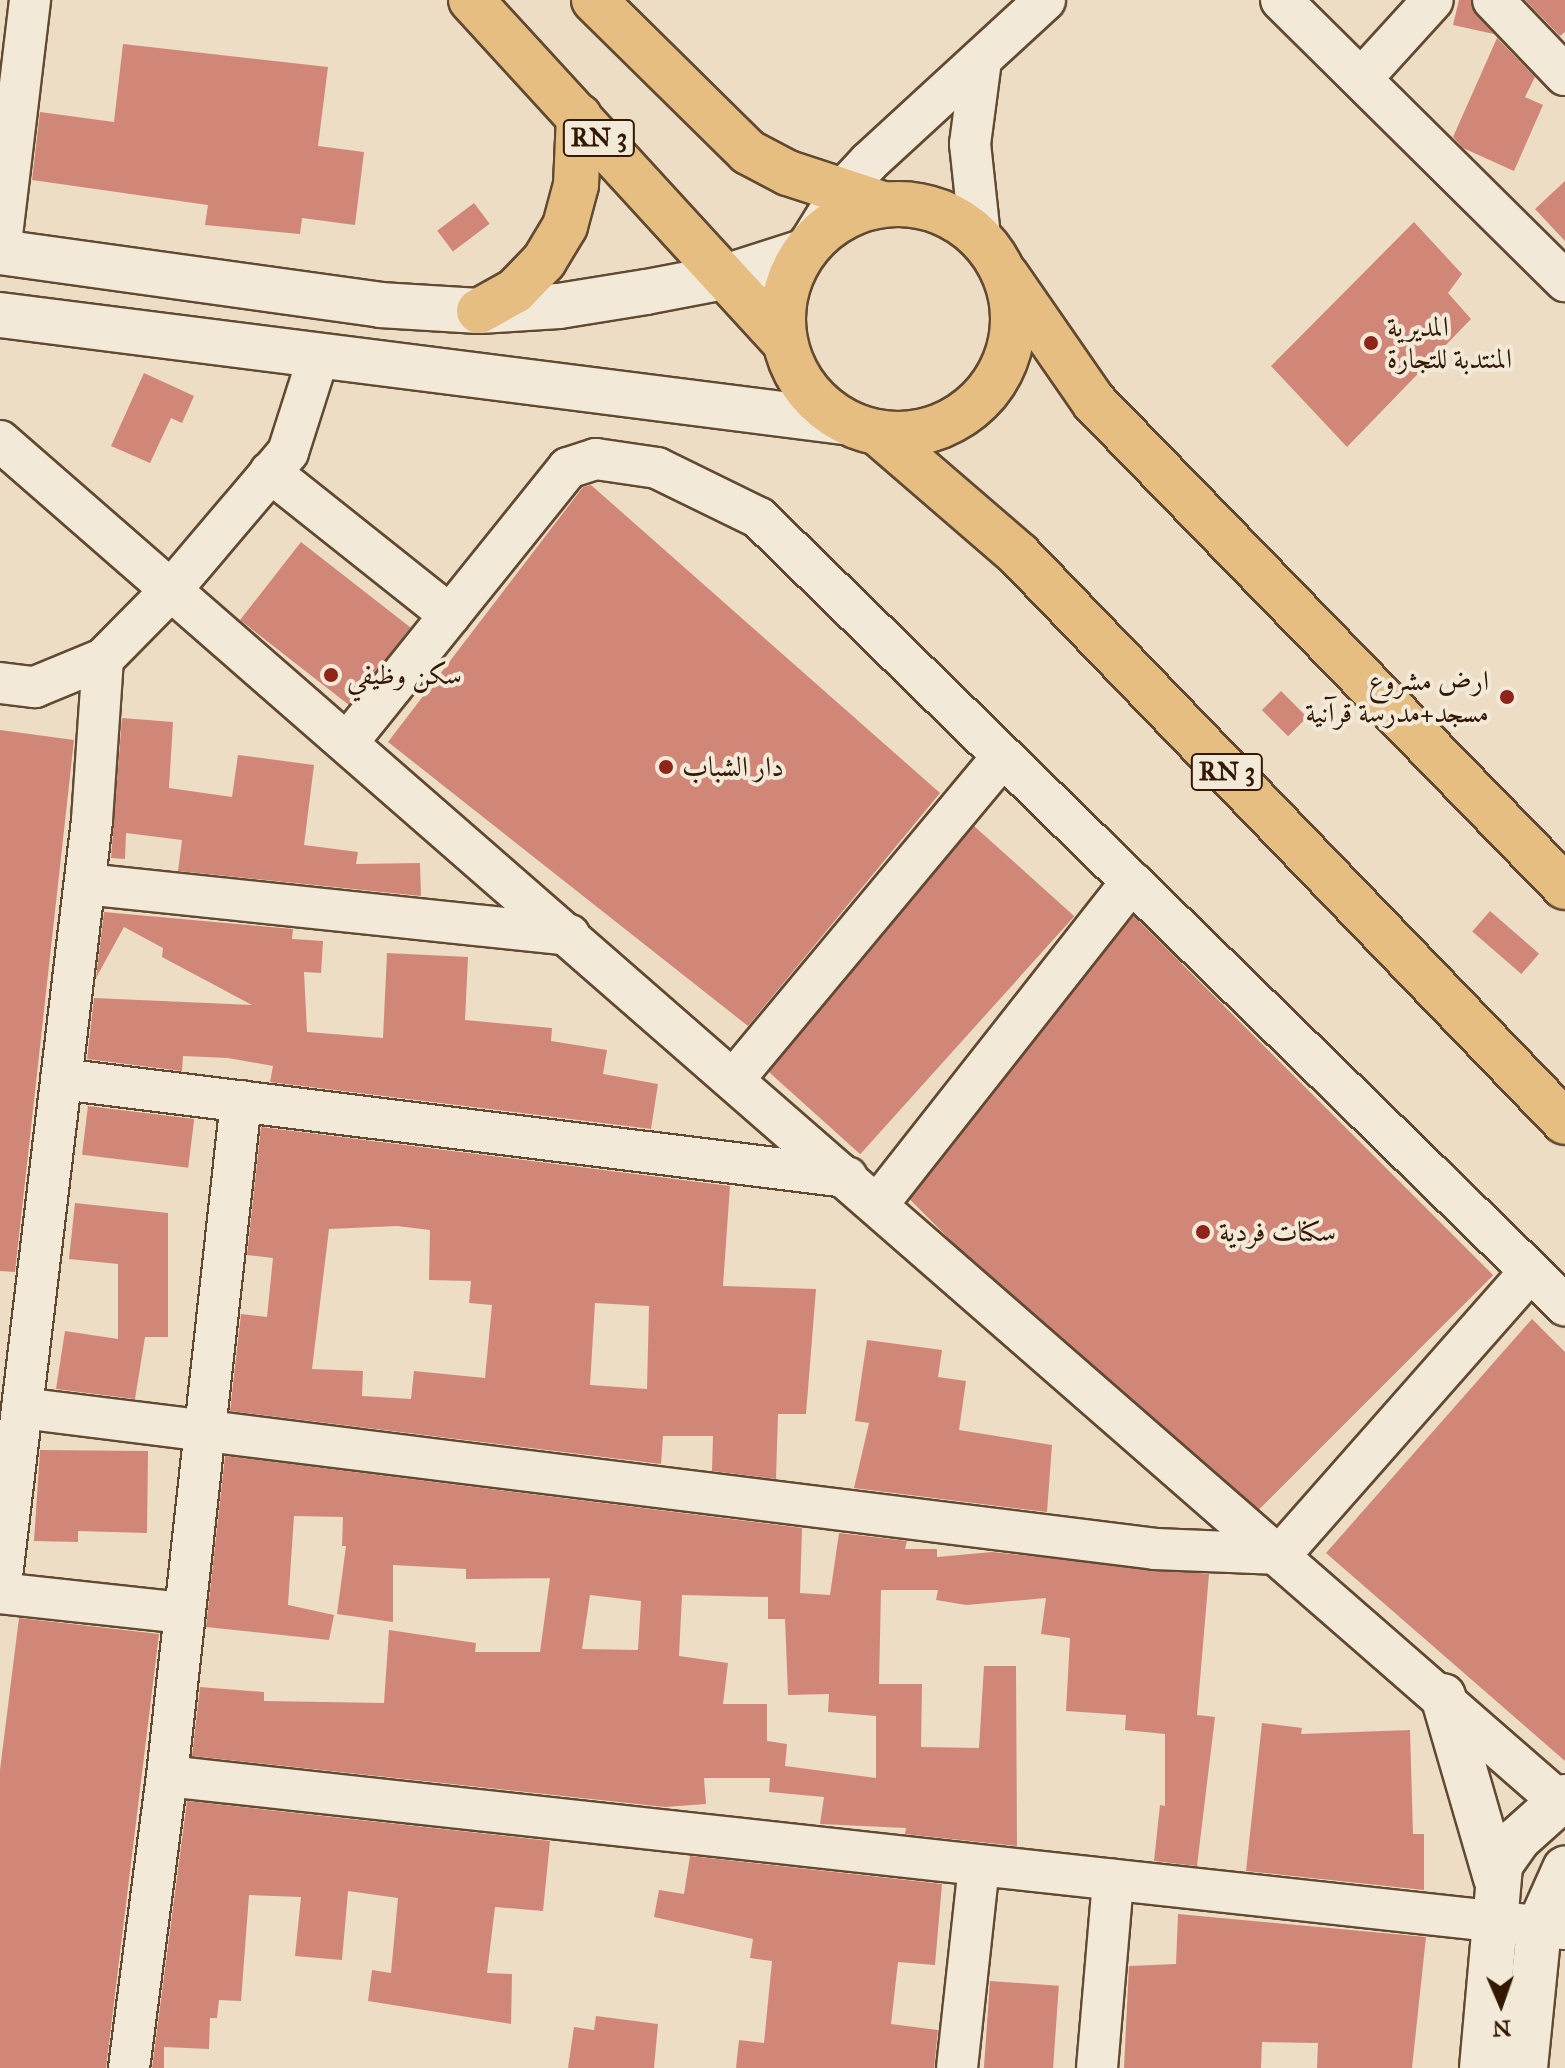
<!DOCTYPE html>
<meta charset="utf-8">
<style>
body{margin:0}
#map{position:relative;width:1565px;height:2068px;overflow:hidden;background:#edddc4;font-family:"IM FELL Great Primer",Amiri,serif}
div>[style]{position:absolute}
.building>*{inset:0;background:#d18778;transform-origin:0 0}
.roads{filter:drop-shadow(2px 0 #614a31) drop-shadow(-2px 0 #614a31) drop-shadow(0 2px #614a31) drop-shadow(0 -2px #614a31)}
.street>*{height:40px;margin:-20px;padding:0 20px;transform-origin:20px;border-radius:20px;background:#f3e9d9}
.secondary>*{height:44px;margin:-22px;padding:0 22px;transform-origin:22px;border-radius:22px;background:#f3e9d9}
.primary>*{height:44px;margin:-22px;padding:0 22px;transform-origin:22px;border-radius:22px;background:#e6be82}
.primary>.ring{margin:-22px;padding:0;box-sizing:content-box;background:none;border:44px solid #e6be82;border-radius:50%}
.dots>*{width:22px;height:22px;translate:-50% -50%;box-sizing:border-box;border:4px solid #f3e9d9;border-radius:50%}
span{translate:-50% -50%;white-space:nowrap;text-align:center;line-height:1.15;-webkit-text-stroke:8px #f3e9d9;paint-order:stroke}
.shield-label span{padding:2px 6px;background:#f3e9d9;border:2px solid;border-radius:6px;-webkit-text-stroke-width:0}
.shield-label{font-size:26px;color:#321900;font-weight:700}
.poi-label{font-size:28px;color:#321900}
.left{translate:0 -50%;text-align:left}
.right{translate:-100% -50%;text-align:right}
.north{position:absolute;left:1461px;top:1964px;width:80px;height:80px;-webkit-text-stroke:6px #f3e9d9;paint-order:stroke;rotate:178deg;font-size:22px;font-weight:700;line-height:32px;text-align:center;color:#321900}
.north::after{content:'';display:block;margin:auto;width:28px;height:36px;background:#321900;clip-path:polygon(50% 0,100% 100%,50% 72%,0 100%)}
</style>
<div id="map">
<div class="building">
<div style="clip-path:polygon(1459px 0,1471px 0,1476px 15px,1494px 34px,1453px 25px)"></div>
<div style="clip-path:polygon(1525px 0,1565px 0,1565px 32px,1560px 36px)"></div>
<div style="clip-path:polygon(1497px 38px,1535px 77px,1525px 97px,1543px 105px,1514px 171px,1463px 148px,1453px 137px)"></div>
<div style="clip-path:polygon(123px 44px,328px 67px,318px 146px,364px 152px,355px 225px,302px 218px,300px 234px,205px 225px,208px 205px,32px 180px,40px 112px,114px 122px)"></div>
<div style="clip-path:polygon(1565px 181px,1565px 241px,1535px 209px)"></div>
<div style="left:474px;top:203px;width:26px;height:46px;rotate:53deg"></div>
<div style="clip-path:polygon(1414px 222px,1462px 274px,1448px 293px,1471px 319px,1347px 447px,1271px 366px)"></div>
<div style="clip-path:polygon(144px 373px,194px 396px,182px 423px,171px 418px,150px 463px,111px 446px)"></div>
<div style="clip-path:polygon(591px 485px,940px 793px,748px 1026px,388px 742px,583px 487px)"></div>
<div style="left:301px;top:542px;width:139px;height:99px;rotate:38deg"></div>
<div style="left:1281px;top:691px;width:37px;height:27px;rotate:45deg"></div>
<div style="clip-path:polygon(122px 718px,173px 722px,169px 788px,232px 797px,238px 755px,314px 765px,304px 845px,358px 852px,356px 864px,420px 863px,421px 896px,178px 871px,182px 840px,126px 833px,125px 859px,111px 858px)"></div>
<div style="clip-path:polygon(0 730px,74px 740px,15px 1272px,0 1271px)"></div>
<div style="left:974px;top:826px;width:135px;height:320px;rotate:42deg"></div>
<div style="left:1490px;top:911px;width:65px;height:27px;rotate:41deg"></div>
<div style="clip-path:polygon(104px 912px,293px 929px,292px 939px,323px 941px,321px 973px,304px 972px,307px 1032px,383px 1038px,387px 953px,468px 957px,465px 1020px,552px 1028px,551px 1041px,607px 1050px,603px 1074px,658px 1084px,651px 1129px,270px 1082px,273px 1066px,228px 1058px,183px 1056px,182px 1071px,87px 1059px,94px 998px,252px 1005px,162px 957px,163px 948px,124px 927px,96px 978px)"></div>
<div style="left:1134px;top:916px;width:508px;height:359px;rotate:45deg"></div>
<div style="left:88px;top:1106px;width:107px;height:49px;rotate:7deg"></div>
<div style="clip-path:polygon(evenodd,261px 1127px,730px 1186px,723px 1286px,816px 1289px,806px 1414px,778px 1414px,776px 1479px,712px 1471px,713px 1436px,663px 1436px,661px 1464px,230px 1411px,241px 1314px,267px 1317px,273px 1258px,247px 1255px,261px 1127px,397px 1226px,430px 1230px,429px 1280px,471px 1281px,469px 1303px,492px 1305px,485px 1378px,414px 1371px,411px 1399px,362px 1396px,363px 1371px,312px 1369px,329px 1229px,397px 1226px,261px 1127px,595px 1303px,649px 1306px,647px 1389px,590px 1385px,595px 1303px)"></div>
<div style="clip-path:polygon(75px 1203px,168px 1213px,168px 1337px,145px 1337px,135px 1399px,56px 1389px,65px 1331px,118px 1339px,118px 1264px,69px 1259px)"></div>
<div style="clip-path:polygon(1532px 1319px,1565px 1352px,1565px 1761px,1326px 1553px)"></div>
<div style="clip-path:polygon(867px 1340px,942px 1350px,938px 1377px,966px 1381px,959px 1430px,1052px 1445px,1047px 1512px,854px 1488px,869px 1423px,855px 1421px)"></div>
<div style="clip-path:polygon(40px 1450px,148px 1451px,147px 1533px,78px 1531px,78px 1542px,34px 1541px)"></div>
<div style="clip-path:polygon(evenodd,225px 1456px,802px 1528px,800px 1593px,830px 1595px,839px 1533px,907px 1541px,905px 1549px,937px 1549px,937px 1557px,992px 1552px,1209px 1574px,1197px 1715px,1215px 1717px,1197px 1866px,1154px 1861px,1160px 1805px,1165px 1806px,1165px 1734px,1125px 1730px,1126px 1715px,1066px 1711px,1070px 1638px,1041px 1634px,1046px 1598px,966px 1605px,936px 1600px,938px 1590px,881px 1590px,879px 1684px,922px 1684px,921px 1747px,979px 1748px,984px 1666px,1016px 1666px,1017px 1846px,905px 1834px,906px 1828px,820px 1824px,824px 1797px,769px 1792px,770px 1778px,704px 1778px,706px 1804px,665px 1807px,192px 1756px,200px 1687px,264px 1692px,264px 1701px,384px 1703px,389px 1630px,476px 1643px,475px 1652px,540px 1652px,550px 1578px,466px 1579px,466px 1569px,393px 1565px,393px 1622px,337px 1614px,346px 1546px,342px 1546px,343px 1517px,294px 1516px,288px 1605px,334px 1615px,329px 1640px,206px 1627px,225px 1456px,590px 1595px,641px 1601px,638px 1650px,582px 1649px,590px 1595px,225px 1456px,682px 1595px,768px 1597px,768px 1619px,785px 1619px,788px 1695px,829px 1694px,828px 1712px,876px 1716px,876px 1778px,785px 1766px,787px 1744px,767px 1741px,767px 1704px,723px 1704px,728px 1663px,679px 1656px,682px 1595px)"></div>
<div style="clip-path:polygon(19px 1618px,159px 1634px,106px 2068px,0 2068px,0 1770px)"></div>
<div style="clip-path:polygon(1262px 1723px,1302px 1728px,1301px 1734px,1410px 1730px,1413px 1834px,1424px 1834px,1424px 1890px,1246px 1871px)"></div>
<div style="clip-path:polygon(187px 1801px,550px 1841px,543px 1911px,495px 1907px,487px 1973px,512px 1974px,511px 2024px,368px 2001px,372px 1970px,391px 1973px,398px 1898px,348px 1891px,342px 1960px,295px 1956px,301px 1897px,249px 1895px,241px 2001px,219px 2000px,217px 2018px,210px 2018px,209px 2049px,164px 2047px,164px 2068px,152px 2068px)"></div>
<div style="clip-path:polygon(690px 1856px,942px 1884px,935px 1965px,898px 1962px,891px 2024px,938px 2030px,934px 2068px,736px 2068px,739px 2040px,764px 2043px,772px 1961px,750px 1958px,753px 1939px,654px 1917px,659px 1890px,684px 1894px)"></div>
<div style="clip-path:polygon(1178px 1914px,1426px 1937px,1412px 2068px,1317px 2068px,1318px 2043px,1262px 2042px,1261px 2068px,1124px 2068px,1129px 1966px,1176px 1964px)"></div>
<div style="left:990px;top:1981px;width:69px;height:88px;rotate:4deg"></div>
<div style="clip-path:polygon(596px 2016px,658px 2024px,654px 2068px,568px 2068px,574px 2027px,594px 2030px)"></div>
</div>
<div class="roads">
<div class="street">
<div style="left:1281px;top:0;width:400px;rotate:44.7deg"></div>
<div style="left:1493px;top:0;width:104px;rotate:46.2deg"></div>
<div style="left:1362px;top:78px;width:105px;rotate:-47.7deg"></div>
<div style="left:980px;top:237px;width:94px;rotate:-96.1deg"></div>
<div style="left:970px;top:144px;width:85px;rotate:-82.5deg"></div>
<div style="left:809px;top:244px;width:62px;rotate:-58.1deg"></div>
<div style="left:842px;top:191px;width:40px;rotate:-47deg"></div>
<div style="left:869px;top:162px;width:239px;rotate:-42.6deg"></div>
<div style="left:0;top:252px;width:254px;rotate:-83.2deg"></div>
<div style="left:0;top:441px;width:2077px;rotate:41.1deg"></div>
<div style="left:270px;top:472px;width:230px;rotate:38.5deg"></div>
<div style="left:0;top:683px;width:35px;rotate:7deg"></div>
<div style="left:35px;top:687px;width:74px;rotate:-22.4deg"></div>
<div style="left:103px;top:659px;width:97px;rotate:-45.4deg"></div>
<div style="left:171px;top:590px;width:181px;rotate:-49.7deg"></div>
<div style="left:288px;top:452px;width:102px;rotate:-72.3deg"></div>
<div style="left:347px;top:743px;width:353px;rotate:-51.2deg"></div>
<div style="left:568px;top:468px;width:29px;rotate:-18deg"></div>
<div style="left:596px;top:459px;width:62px;rotate:8.4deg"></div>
<div style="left:657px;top:468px;width:114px;rotate:26.1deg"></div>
<div style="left:759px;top:518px;width:1127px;rotate:44.32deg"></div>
<div style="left:85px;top:884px;width:487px;rotate:6deg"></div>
<div style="left:61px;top:1079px;width:792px;rotate:7.11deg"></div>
<div style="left:734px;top:1079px;width:418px;rotate:-50.2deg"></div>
<div style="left:878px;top:1204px;width:410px;rotate:-51.8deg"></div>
<div style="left:22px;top:1408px;width:1142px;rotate:7.09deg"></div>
<div style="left:1155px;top:1549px;width:126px;rotate:2.3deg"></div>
<div style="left:1281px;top:1554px;width:375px;rotate:-48.6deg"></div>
<div style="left:0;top:1593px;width:778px;rotate:-83.21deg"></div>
<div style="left:92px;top:820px;width:161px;rotate:-86.1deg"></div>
<div style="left:0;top:1593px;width:184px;rotate:6.2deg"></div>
<div style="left:167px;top:1776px;width:1406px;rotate:6.25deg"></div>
<div style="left:129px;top:2068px;width:294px;rotate:-82.6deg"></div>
<div style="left:167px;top:1776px;width:679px;rotate:-83.74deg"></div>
<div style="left:957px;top:2068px;width:203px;rotate:-83.8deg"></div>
<div style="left:1097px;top:2068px;width:189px;rotate:-85.1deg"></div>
</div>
<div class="secondary">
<div style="left:0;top:252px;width:384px;rotate:7.9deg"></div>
<div style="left:380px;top:305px;width:99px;rotate:3.5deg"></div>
<div style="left:479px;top:311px;width:80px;rotate:-3.6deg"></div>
<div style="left:559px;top:306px;width:88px;rotate:-9.1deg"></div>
<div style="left:646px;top:292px;width:80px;rotate:-10.8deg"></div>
<div style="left:725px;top:277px;width:82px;rotate:-17.8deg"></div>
<div style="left:0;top:315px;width:852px;rotate:7.22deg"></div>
<div style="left:1443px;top:1696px;width:190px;rotate:73.8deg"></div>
<div style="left:1482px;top:2068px;width:204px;rotate:-84.9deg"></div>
<div style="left:1500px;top:1865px;width:32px;rotate:-55deg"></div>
<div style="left:1518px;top:1839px;width:63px;rotate:-41.8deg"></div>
<div style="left:1525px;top:2068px;width:142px;rotate:-84.3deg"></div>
<div style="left:1539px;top:1927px;width:64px;rotate:-65.9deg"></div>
</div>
<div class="primary">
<div style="left:471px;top:0;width:461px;rotate:47.5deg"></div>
<div style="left:594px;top:0;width:216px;rotate:44.6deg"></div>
<div style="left:748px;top:152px;width:45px;rotate:27.7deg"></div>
<div style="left:788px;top:173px;width:100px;rotate:18.1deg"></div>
<div class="ring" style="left:783px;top:204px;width:186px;height:186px"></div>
<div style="left:1006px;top:275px;width:155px;rotate:55.3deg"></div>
<div style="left:1094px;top:402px;width:676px;rotate:45.84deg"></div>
<div style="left:479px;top:311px;width:41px;rotate:-29.1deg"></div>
<div style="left:515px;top:291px;width:42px;rotate:-46deg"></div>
<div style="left:544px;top:261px;width:41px;rotate:-59deg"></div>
<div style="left:565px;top:226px;width:42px;rotate:-75deg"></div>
<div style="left:576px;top:185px;width:69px;rotate:-87.5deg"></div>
<div style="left:879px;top:434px;width:185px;rotate:40.8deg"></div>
<div style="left:1019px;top:555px;width:787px;rotate:46.08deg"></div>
</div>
</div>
<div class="dots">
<div style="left:1371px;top:343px;background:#8f2418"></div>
<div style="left:331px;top:675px;background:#8f2418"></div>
<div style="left:1507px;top:697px;background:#8f2418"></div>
<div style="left:666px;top:767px;background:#8f2418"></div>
<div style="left:1203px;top:1232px;background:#8f2418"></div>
</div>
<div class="shield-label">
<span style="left:599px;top:138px">RN 3</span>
<span style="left:1227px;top:772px">RN 3</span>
</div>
<div class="poi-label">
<span class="left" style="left:1387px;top:343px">المديرية<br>المنتدبة للتجارة</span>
<span class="left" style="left:347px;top:675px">سكن وظيفي</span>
<span class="right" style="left:1489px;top:697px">ارض مشروع<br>مسجد+مدرسة قرآنية</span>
<span class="left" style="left:682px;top:767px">دار الشباب</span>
<span class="left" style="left:1219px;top:1232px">سكنات فردية</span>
</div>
<div class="north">N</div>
</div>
